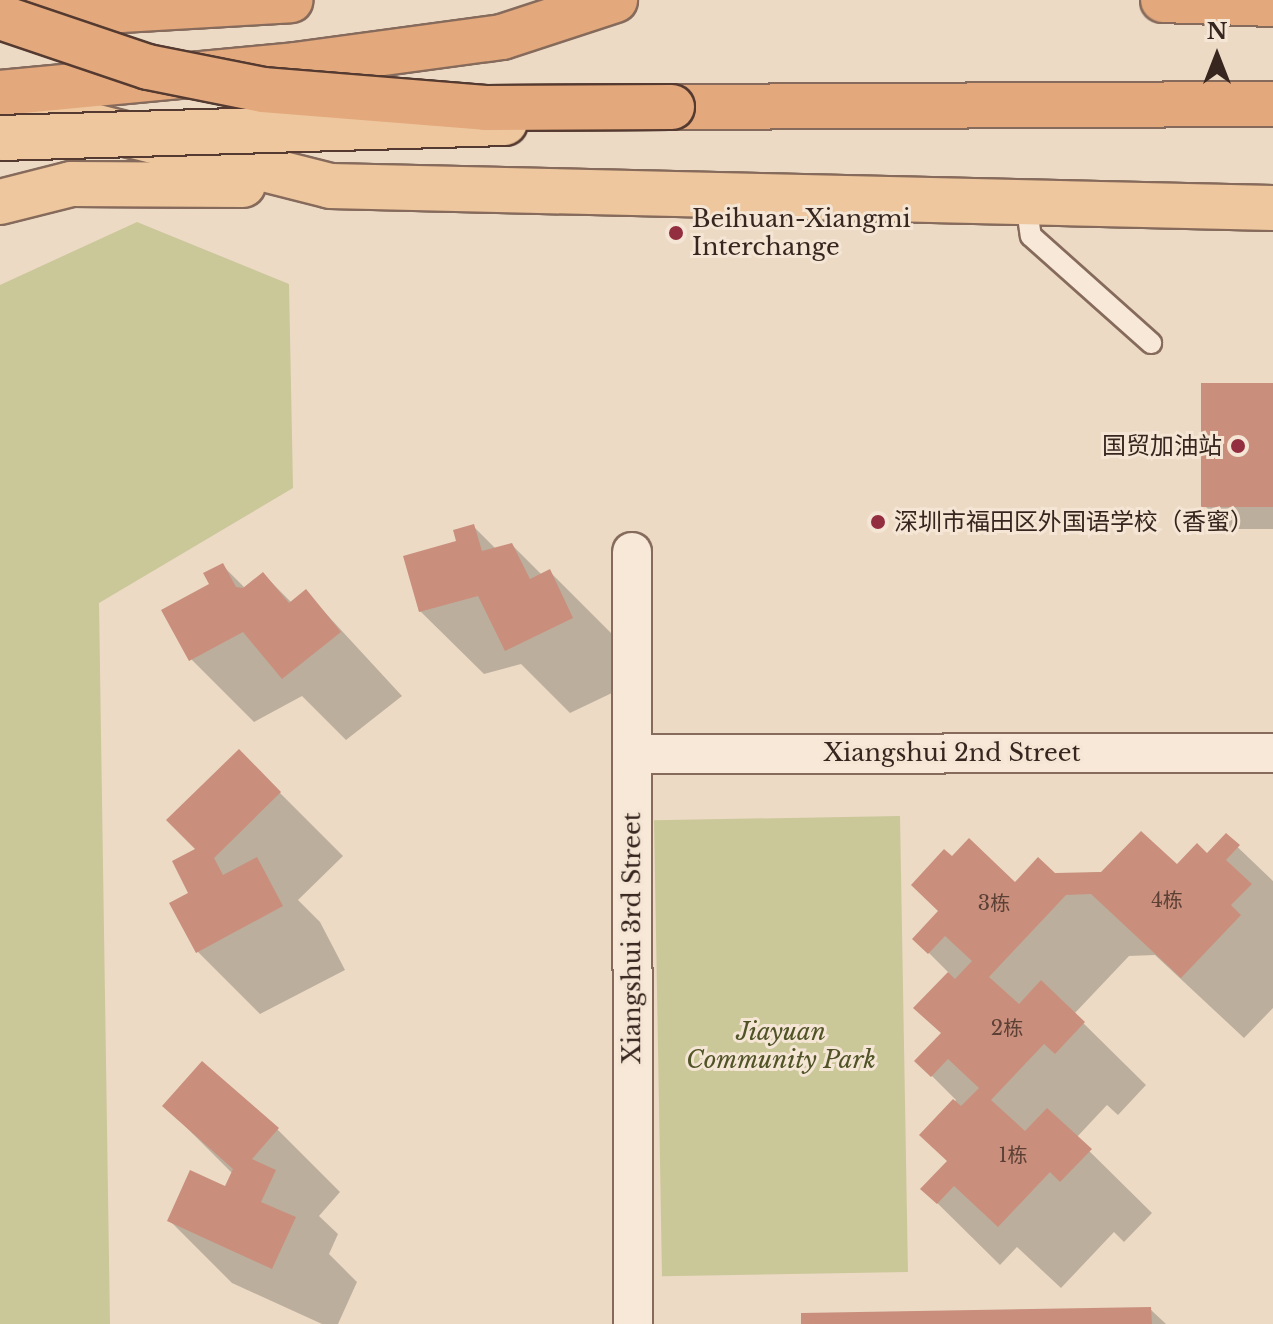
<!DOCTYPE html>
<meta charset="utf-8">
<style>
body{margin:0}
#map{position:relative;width:1273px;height:1324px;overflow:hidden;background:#ecdac5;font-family:"Libre Baskerville","Noto Sans SC",serif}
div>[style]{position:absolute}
.green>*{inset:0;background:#cac799;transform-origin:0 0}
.shadow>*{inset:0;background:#0003}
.building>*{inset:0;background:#c98f7c;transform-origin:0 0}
.roads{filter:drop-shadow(2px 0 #866b5c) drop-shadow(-2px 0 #866b5c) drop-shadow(0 2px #866b5c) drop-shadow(0 -2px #866b5c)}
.service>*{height:20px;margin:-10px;padding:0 10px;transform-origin:10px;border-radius:10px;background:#f7e8d8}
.minor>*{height:38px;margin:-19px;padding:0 19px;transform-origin:19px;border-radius:19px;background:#f7e8d8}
.primary>*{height:44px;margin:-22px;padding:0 22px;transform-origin:22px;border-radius:22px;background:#eec79e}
.trunk>*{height:44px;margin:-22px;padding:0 22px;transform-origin:22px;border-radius:22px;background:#e3a87c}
.bridges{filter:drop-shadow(2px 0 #543a30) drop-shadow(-2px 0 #543a30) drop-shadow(0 2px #543a30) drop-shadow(0 -2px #543a30)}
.primary-bridge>*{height:44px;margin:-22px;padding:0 22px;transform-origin:22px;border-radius:22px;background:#eec79e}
.trunk-bridge>*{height:44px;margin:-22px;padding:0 22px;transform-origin:22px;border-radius:22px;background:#e3a87c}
.dots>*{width:22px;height:22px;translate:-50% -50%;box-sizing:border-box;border:4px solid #f4e5d4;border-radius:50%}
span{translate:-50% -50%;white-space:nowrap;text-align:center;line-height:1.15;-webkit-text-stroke:6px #f4e5d4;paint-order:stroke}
.number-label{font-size:20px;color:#5c4036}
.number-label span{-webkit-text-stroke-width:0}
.poi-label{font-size:24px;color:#37261f}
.left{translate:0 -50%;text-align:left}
.right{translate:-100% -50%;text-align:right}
.street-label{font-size:24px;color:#37261f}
.park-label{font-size:24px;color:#4f5326;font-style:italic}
.north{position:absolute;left:1177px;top:16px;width:80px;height:80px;-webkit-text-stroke:6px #f4e5d4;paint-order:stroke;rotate:0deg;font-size:22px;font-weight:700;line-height:32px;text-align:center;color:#37261f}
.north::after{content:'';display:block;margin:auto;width:28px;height:36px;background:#37261f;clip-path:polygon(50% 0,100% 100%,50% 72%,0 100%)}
</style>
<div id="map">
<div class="green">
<div style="clip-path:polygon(137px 222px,289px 284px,293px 488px,99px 603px,110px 1324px,0 1324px,0 285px)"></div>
<div style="left:900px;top:816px;width:456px;height:246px;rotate:89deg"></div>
</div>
<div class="shadow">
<div style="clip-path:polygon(1273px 385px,1273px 529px,1228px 529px,1206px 507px)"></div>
<div style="clip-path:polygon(474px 527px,498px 551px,512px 545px,542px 575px,549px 571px,612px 634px,635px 682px,570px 713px,521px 664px,484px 674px,420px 611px,458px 543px)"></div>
<div style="clip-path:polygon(222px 565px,246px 589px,263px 574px,292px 603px,306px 592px,402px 696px,346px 740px,302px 696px,254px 722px,191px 659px,212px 585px)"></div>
<div style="clip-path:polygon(239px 752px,343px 856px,298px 900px,320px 922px,345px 970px,260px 1014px,197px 951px,191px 893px,198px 850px)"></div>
<div style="clip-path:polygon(1226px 836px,1273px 881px,1273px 1008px,1244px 1038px,1155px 955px,1129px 956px,1074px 1014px,1146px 1085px,1118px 1115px,1107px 1105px,1076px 1138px,1152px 1213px,1124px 1242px,1114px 1232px,1061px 1288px,1017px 1247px,1000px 1265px,923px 1189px,949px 1162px,922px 1135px,956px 1100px,917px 1061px,943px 1034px,949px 973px,915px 939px,940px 912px,952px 859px,1016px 884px,1054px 875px,1177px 867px,1207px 855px)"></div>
<div style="clip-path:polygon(165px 1106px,277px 1129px,340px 1192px,319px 1216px,338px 1234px,329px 1254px,357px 1282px,338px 1324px,322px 1324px,232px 1283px,169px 1220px,226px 1188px,233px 1174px)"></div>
<div style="clip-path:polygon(1150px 1309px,1166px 1324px,803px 1324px)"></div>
</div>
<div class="building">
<div style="left:1273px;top:383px;width:124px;height:72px;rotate:90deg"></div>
<div style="clip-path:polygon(474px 524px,482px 551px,512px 543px,530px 579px,550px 569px,573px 618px,505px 651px,478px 596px,419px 612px,403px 556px,456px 541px,453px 530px)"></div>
<div style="clip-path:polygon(223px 563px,236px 587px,243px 588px,263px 572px,289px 603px,306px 589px,341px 632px,282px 679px,243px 632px,189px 661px,161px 610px,209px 584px,203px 573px)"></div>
<div style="clip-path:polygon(239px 749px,281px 792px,214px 858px,223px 875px,257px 857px,283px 906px,196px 953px,169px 903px,188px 893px,172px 861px,195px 849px,166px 820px)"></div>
<div style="clip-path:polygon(1141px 831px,1177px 864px,1197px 843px,1207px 853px,1226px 833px,1240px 845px,1226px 860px,1252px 884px,1231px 905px,1241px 915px,1181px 978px,1091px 894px,1066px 895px,989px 977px,1019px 1004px,1041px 980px,1085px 1022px,1055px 1054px,1044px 1044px,991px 1100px,1025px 1131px,1047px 1108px,1092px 1149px,1060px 1182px,1050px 1172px,998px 1227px,954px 1186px,937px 1204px,920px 1189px,947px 1161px,919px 1135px,953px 1099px,961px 1106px,979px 1088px,948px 1059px,931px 1077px,914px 1061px,941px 1033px,913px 1008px,948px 972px,955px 979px,972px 961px,945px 936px,928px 954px,912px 939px,938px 911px,911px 885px,944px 849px,952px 856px,969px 838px,1015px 882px,1038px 857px,1055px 873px,1101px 872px)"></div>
<div style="clip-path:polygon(202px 1061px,279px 1128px,252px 1159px,276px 1170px,261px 1202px,296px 1217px,272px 1269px,167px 1221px,190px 1170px,225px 1186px,233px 1169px,162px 1106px)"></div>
<div style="clip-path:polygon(1151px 1307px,1152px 1324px,801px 1324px,801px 1313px)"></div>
</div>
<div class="roads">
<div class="service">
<div style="left:1026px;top:202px;width:34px;rotate:82deg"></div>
<div style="left:1031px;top:236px;width:161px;rotate:41.7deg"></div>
</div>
<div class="minor">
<div style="left:632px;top:552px;width:772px;rotate:89.93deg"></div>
<div style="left:632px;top:754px;width:641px;rotate:-0.09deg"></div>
</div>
<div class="primary">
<div style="left:0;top:113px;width:66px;rotate:5.2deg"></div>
<div style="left:66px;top:119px;width:272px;rotate:14.2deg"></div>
<div style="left:330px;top:186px;width:943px;rotate:1.34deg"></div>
<div style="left:0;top:202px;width:73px;rotate:-14.2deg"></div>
<div style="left:71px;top:184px;width:172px;rotate:0.3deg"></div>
</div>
<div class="trunk">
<div style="left:1163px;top:0;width:110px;rotate:2.1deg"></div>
<div style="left:0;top:17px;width:291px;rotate:-3.3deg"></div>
<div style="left:0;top:93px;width:296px;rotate:-5.4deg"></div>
<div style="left:295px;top:65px;width:209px;rotate:-7.7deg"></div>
<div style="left:502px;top:37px;width:119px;rotate:-18.1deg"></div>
<div style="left:672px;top:107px;width:601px;rotate:-0.29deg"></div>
</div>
</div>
<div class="bridges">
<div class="primary-bridge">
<div style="left:0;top:138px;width:505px;rotate:-1.7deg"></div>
</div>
<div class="trunk-bridge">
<div style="left:0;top:17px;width:156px;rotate:18.7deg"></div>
<div style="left:148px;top:67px;width:117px;rotate:11.3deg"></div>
<div style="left:263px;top:90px;width:223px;rotate:4.6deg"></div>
<div style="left:485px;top:108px;width:187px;rotate:-0.3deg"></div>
</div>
</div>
<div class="dots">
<div style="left:676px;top:233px;background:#932e40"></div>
<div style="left:1238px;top:446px;background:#932e40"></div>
<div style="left:878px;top:522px;background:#932e40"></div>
</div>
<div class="number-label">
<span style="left:1167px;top:900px">4栋</span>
<span style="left:994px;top:903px">3栋</span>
<span style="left:1007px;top:1028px">2栋</span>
<span style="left:1013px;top:1155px">1栋</span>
</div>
<div class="poi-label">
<span class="left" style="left:692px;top:233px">Beihuan-Xiangmi<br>Interchange</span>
<span class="right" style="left:1222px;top:446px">国贸加油站</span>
<span class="left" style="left:894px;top:522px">深圳市福田区外国语学校（香蜜）</span>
</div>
<div class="street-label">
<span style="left:952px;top:753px">Xiangshui 2nd Street</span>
<span style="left:632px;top:938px;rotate:-90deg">Xiangshui 3rd Street</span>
</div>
<div class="park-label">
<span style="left:781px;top:1046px">Jiayuan<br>Community Park</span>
</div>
<div class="north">N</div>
</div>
